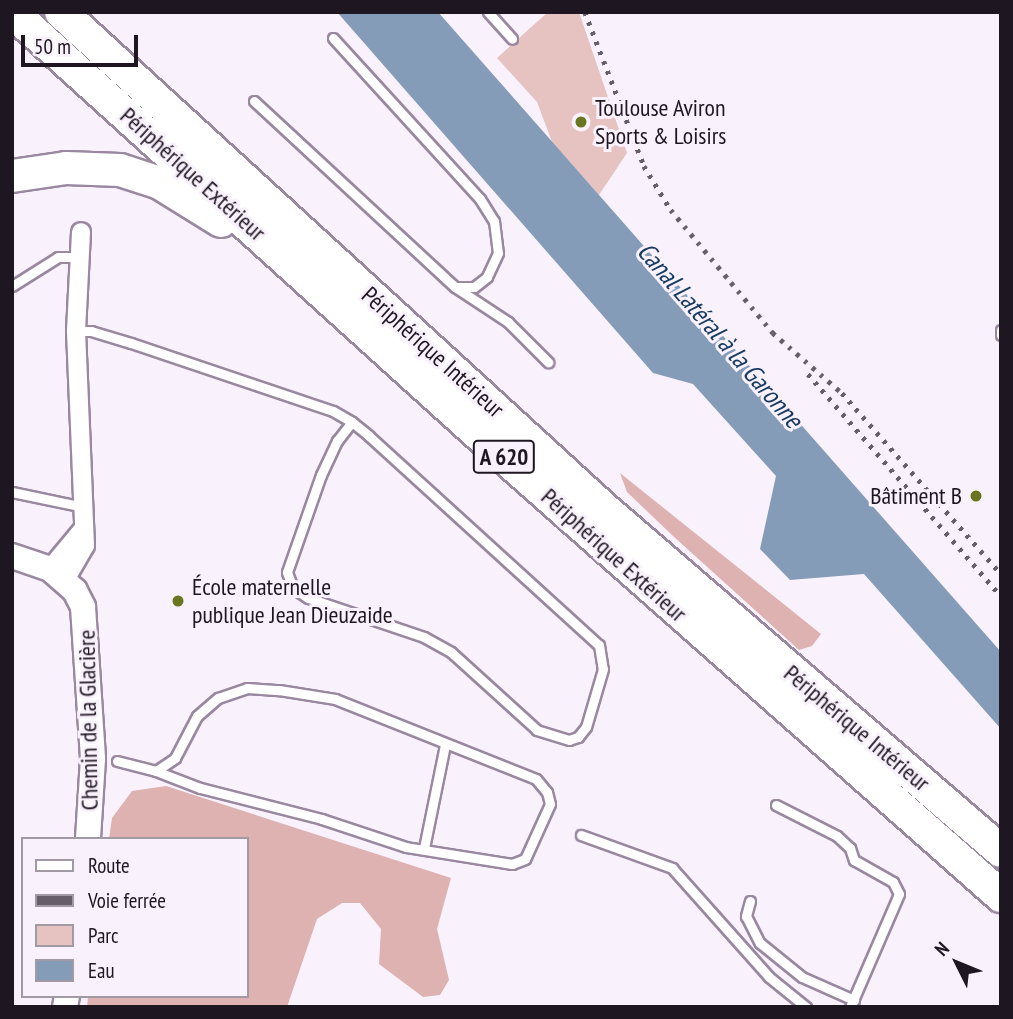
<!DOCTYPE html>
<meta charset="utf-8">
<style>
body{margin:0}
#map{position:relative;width:1013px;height:1019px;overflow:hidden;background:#f9f1fc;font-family:"PT Sans Narrow",sans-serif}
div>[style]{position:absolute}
.green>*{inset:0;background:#e6c3c1}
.forest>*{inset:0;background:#ddb2b1}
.water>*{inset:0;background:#859cb9}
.roads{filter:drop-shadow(2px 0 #9988a0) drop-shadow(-2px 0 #9988a0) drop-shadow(0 2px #9988a0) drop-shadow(0 -2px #9988a0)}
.lane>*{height:9px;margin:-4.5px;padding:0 4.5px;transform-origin:4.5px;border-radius:4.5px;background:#fff}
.street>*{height:18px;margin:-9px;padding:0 9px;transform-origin:9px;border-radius:9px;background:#fff}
.secondary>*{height:24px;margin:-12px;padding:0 12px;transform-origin:12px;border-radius:12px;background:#fff}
.highway>*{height:32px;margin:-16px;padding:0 16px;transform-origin:16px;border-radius:16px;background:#fff}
.rail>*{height:4.5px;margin-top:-2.25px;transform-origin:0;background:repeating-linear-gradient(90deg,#665e69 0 3.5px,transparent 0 10.5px)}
.dots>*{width:19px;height:19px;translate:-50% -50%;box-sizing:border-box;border:4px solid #f9f1fc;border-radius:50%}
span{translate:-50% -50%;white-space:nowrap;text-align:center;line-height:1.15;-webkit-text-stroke:6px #f9f1fc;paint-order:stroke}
.shield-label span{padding:2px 5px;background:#f9f1fc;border:2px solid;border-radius:5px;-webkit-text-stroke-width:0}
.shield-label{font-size:23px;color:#1e1721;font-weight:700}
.poi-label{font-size:24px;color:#1e1721}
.left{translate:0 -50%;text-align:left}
.right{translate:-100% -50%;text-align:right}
.street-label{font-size:24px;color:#1e1721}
.water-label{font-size:26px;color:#183b62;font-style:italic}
.frame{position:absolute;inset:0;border:14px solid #1e1721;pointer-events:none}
.legend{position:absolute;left:21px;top:837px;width:228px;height:161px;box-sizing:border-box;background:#f9f1fc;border:2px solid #a19aa4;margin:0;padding:9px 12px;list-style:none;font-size:21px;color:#1e1721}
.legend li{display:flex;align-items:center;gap:14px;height:35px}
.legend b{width:35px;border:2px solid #a19aa4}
.north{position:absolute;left:922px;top:928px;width:70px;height:70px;-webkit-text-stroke:5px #f9f1fc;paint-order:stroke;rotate:313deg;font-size:19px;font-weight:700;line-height:28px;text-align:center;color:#1e1721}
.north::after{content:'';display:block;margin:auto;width:24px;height:32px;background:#1e1721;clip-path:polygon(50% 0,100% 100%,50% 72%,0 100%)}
.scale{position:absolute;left:21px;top:35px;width:117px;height:32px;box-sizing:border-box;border:4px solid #1e1721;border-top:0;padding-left:9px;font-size:21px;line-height:24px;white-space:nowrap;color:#1e1721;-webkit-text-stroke:5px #f9f1fc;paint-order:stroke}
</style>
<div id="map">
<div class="green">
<div style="clip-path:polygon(548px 12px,579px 12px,627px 153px,599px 195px,552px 142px,537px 102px,497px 58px)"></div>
</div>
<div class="forest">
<div style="clip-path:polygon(620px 473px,821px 634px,812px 646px,799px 650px,673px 536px,627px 492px)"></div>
<div style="clip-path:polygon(166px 786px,451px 878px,437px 929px,449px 980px,440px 995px,423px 997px,379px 964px,381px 929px,360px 903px,342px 903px,317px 919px,287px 1007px,87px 1007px,88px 996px,247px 996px,247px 839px,109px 839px,112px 818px,132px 791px)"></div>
</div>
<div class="water">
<div style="clip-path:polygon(337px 12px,438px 12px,1001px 652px,1001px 729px,864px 574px,790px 580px,760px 549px,776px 476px,693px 384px,653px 373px)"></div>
</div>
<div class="roads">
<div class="lane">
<div style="left:488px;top:12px;width:36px;rotate:48deg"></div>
<div style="left:333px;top:38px;width:218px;rotate:47.6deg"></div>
<div style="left:480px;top:199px;width:26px;rotate:58deg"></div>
<div style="left:494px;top:221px;width:32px;rotate:83deg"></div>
<div style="left:498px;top:253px;width:26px;rotate:115deg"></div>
<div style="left:487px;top:277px;width:16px;rotate:142deg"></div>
<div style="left:474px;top:287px;width:18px;rotate:180deg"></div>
<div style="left:254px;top:101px;width:274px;rotate:42.8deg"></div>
<div style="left:455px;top:287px;width:64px;rotate:33.4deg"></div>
<div style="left:508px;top:322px;width:57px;rotate:45deg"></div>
<div style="left:12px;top:286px;width:54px;rotate:-32.2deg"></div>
<div style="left:58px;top:257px;width:20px"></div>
<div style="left:1001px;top:330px;width:5px;rotate:90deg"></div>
<div style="left:76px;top:331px;width:15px"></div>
<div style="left:91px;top:331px;width:42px;rotate:16.7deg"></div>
<div style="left:131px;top:343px;width:213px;rotate:18.6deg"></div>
<div style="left:333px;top:411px;width:22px;rotate:30deg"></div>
<div style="left:352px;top:422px;width:22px;rotate:39deg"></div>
<div style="left:369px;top:436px;width:311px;rotate:42.3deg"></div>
<div style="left:599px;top:645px;width:24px;rotate:81deg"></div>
<div style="left:603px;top:669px;width:60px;rotate:106.3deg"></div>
<div style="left:586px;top:727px;width:13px;rotate:129deg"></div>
<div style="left:578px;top:737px;width:9px;rotate:162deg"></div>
<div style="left:569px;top:740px;width:34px;rotate:-163deg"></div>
<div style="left:537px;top:730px;width:116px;rotate:-137.8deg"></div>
<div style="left:451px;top:652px;width:31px;rotate:-151deg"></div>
<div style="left:424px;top:637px;width:122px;rotate:-161.4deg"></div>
<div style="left:308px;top:598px;width:18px;rotate:-146deg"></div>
<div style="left:293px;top:588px;width:17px;rotate:-111deg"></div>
<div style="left:287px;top:572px;width:103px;rotate:-70.7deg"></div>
<div style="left:321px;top:475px;width:38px;rotate:-65deg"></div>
<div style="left:337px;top:441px;width:24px;rotate:-52deg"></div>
<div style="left:12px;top:492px;width:74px;rotate:11.8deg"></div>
<div style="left:117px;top:761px;width:40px;rotate:14.4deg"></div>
<div style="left:156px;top:771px;width:23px;rotate:-34deg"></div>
<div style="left:175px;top:758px;width:47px;rotate:-62.4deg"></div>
<div style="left:197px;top:716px;width:28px;rotate:-41deg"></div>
<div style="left:218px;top:698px;width:31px;rotate:-19deg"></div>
<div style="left:247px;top:688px;width:32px;rotate:4deg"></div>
<div style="left:279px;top:690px;width:57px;rotate:9.1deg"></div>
<div style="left:335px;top:699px;width:216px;rotate:21.7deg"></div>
<div style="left:536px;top:779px;width:17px;rotate:50deg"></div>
<div style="left:547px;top:792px;width:12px;rotate:76deg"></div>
<div style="left:550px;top:804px;width:60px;rotate:114.4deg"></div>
<div style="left:525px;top:859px;width:14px;rotate:159deg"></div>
<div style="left:512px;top:864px;width:107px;rotate:-170.9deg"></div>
<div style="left:406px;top:847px;width:89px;rotate:-161.6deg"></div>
<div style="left:322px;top:819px;width:126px;rotate:-165.7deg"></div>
<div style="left:200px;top:788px;width:47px;rotate:-158.9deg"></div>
<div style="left:776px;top:805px;width:68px;rotate:26.9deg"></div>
<div style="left:837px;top:836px;width:18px;rotate:43deg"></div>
<div style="left:850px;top:848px;width:13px;rotate:72deg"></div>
<div style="left:854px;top:860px;width:45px;rotate:29.4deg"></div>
<div style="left:893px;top:882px;width:13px;rotate:63deg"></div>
<div style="left:899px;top:894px;width:123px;rotate:113.4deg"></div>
<div style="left:581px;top:835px;width:97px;rotate:19.9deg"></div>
<div style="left:672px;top:868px;width:146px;rotate:48.3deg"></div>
<div style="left:769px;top:977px;width:48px;rotate:39deg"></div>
<div style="left:424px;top:848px;width:105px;rotate:-78.5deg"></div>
<div style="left:750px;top:901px;width:16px;rotate:105deg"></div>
<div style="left:746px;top:916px;width:30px;rotate:63deg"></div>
<div style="left:760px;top:943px;width:54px;rotate:39deg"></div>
<div style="left:802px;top:977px;width:57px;rotate:23.9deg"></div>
</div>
<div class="street">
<div style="left:50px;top:569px;width:53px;rotate:-50.3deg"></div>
<div style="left:65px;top:580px;width:39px;rotate:-60deg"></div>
<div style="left:85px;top:546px;width:215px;rotate:-92.4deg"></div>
<div style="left:76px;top:331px;width:99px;rotate:-87.1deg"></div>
</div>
<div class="secondary">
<div style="left:12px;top:556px;width:40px;rotate:18.9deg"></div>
<div style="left:50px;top:569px;width:33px;rotate:41deg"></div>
<div style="left:75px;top:591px;width:18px;rotate:63deg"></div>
<div style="left:83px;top:607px;width:152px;rotate:86.2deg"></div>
<div style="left:93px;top:759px;width:80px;rotate:93.6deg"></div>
<div style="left:65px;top:1007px;width:11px;rotate:-80deg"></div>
</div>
<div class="highway">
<div style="left:12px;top:12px;width:650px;rotate:42.13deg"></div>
<div style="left:494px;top:448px;width:677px;rotate:41.46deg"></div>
<div style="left:61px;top:12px;width:735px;rotate:42.46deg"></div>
<div style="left:603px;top:508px;width:525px;rotate:40.76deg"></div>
<div style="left:12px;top:176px;width:55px;rotate:-8.4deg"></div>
<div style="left:66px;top:168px;width:54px;rotate:2.1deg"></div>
<div style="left:120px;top:170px;width:40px;rotate:18deg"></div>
<div style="left:158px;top:182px;width:74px;rotate:31.8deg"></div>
</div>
</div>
<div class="rail">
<div style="left:585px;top:12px;width:165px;rotate:69deg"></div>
<div style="left:644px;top:166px;width:52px;rotate:58.5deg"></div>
<div style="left:671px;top:210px;width:160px;rotate:50.3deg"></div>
<div style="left:773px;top:333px;width:91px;rotate:41deg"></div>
<div style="left:842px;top:393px;width:241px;rotate:48.7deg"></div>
<div style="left:808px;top:374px;width:294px;rotate:49deg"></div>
</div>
<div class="dots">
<div style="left:581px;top:122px;background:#6a751f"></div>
<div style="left:976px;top:496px;background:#6a751f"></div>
<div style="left:178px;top:601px;background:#6a751f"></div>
</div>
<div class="shield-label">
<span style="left:504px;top:457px">A 620</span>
</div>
<div class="poi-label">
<span class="left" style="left:595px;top:122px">Toulouse Aviron<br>Sports &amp; Loisirs</span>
<span class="right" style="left:962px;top:496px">Bâtiment B</span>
<span class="left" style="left:192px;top:601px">École maternelle<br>publique Jean Dieuzaide</span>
</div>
<div class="street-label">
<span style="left:193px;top:174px;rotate:42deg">Périphérique Extérieur</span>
<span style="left:433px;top:352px;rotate:42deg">Périphérique Intérieur</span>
<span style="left:614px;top:555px;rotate:42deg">Périphérique Extérieur</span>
<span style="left:88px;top:720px;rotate:-91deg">Chemin de la Glacière</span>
<span style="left:857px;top:728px;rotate:40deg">Périphérique Intérieur</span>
</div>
<div class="water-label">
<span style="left:720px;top:335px;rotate:49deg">Canal Latéral à la Garonne</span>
</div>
<div class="frame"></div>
<ul class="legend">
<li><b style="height:9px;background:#fff"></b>Route</li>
<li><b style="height:9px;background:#665e69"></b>Voie ferrée</li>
<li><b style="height:19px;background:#e6c3c1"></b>Parc</li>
<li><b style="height:19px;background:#859cb9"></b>Eau</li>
</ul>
<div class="north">N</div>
<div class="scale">50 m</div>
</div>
